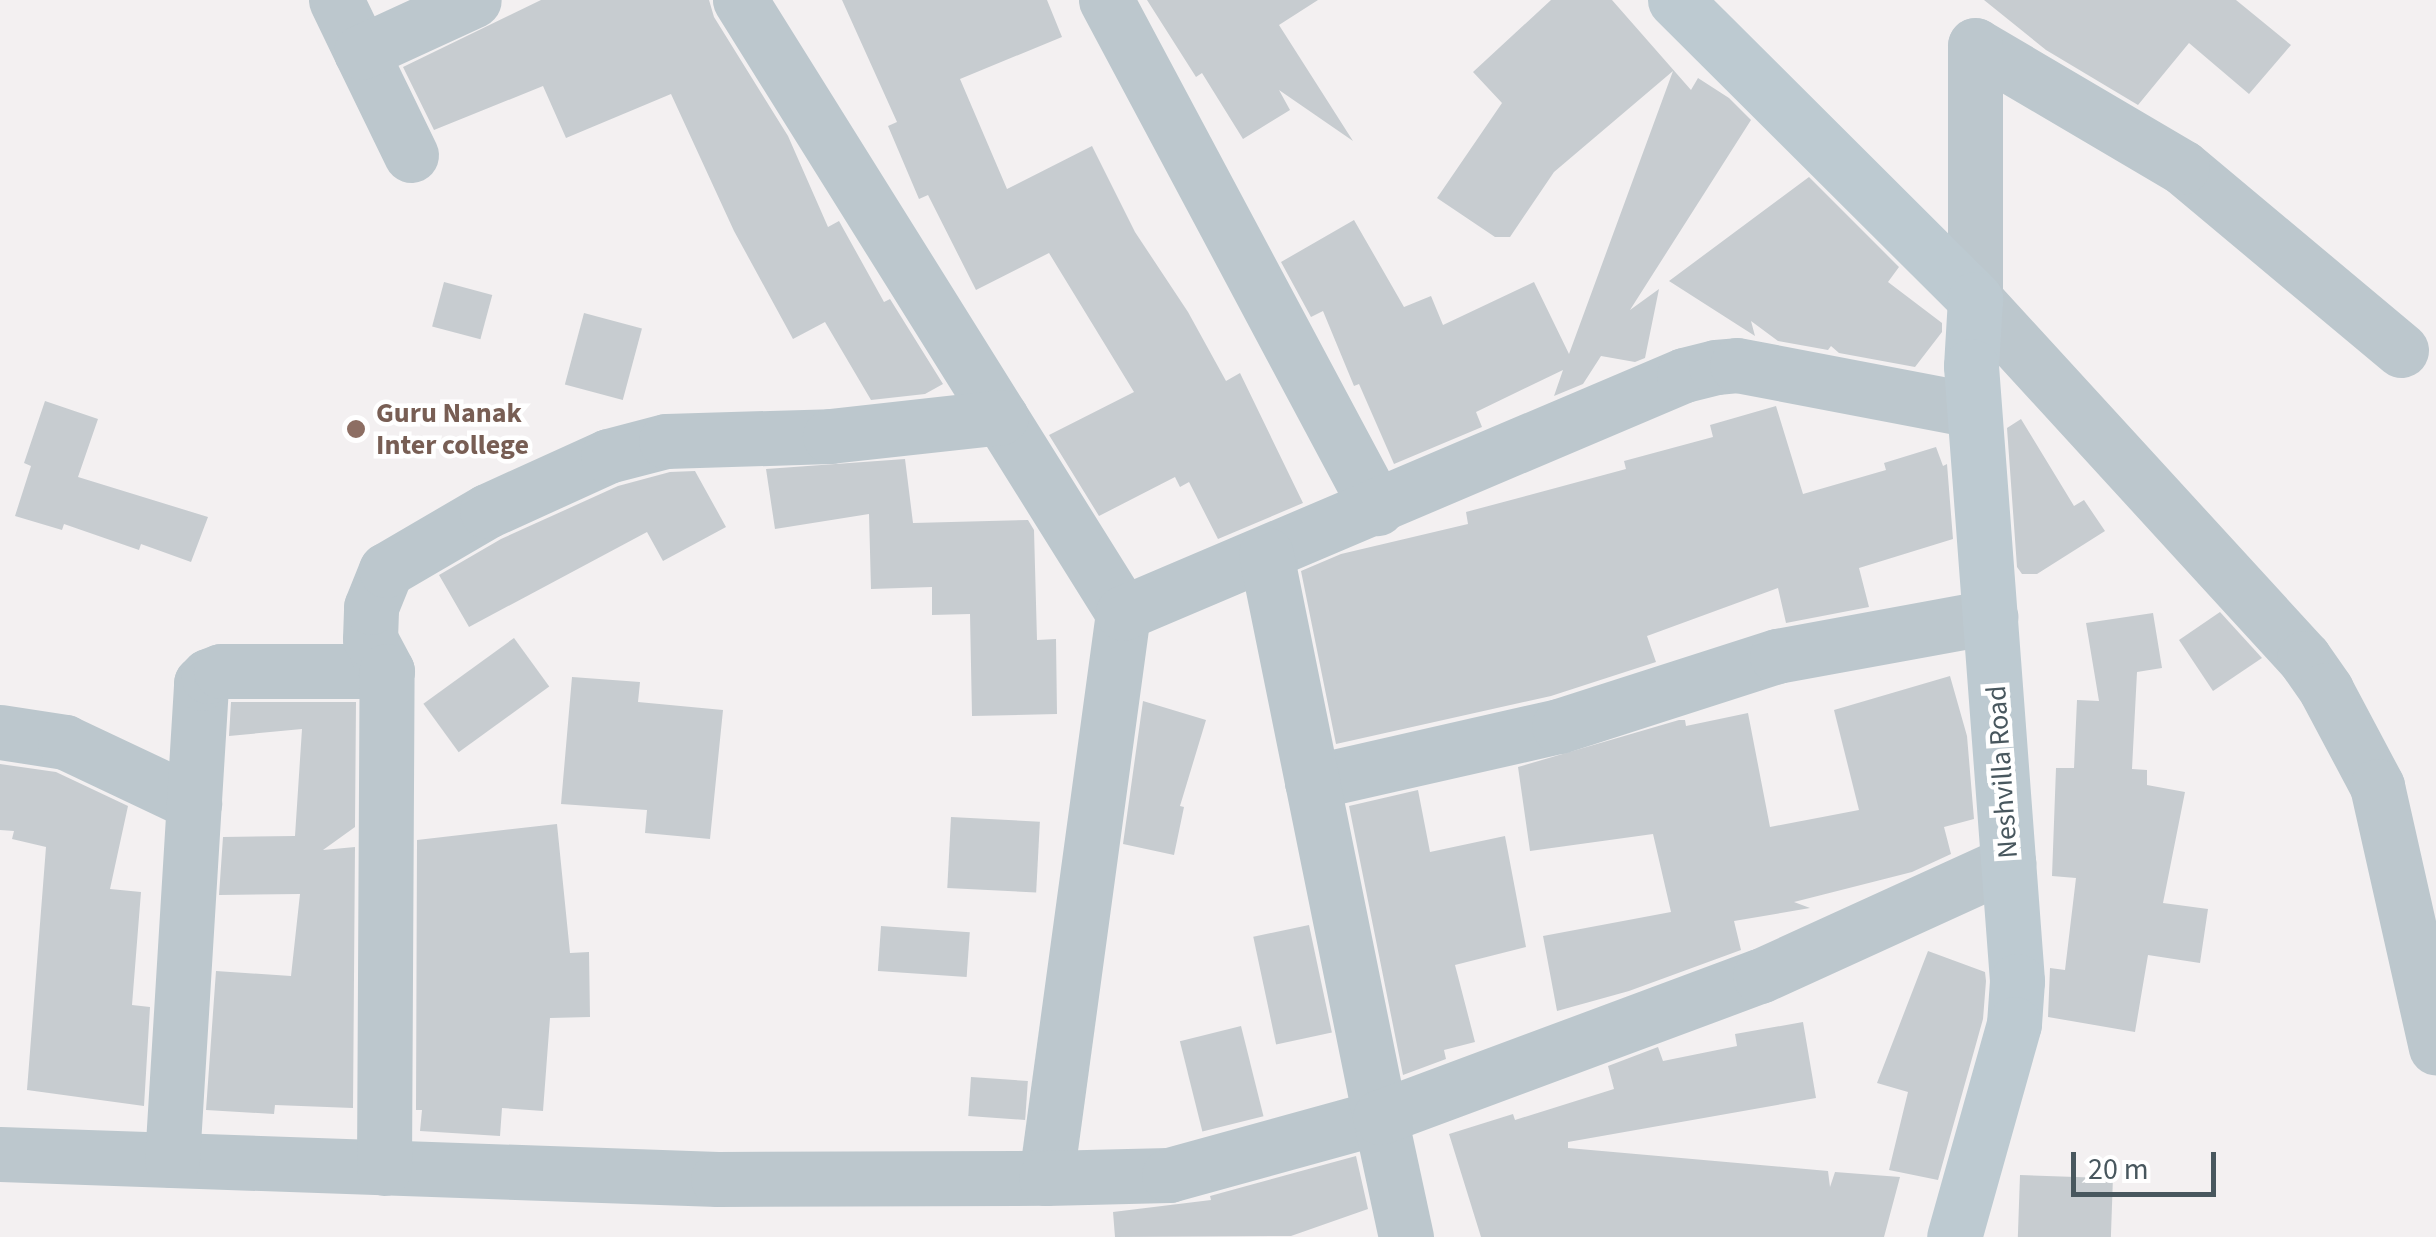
<!DOCTYPE html>
<style>
body{margin:0}
#map{position:relative;width:2436px;height:1237px;overflow:hidden;background:#f3f0f1;font-family:"Source Sans 3",sans-serif}
div>[style]{position:absolute}
.building>*{inset:0;background:#c7ccd0;transform-origin:0 0}
.street>*{height:55px;margin:-27.5px;padding:0 27.5px;transform-origin:27.5px;border-radius:27.5px;background:#bcc7cd}
.secondary>*{height:55px;margin:-27.5px;padding:0 27.5px;transform-origin:27.5px;border-radius:27.5px;background:#bdcad1}
.dots>*{width:28px;height:28px;translate:-50% -50%;box-sizing:border-box;border:5px solid #fff;border-radius:50%}
span{translate:-50% -50%;white-space:nowrap;text-align:center;line-height:1.15;-webkit-text-stroke:9px #fff;paint-order:stroke}
.education-label{font-size:28px;color:#785e54;font-weight:700}
.left{translate:0 -50%;text-align:left}
.street-label{font-size:28px;color:#48575e}
.scale{position:absolute;left:2071px;top:1152px;width:145px;height:45px;box-sizing:border-box;border:5px solid #48575e;border-top:0;padding-left:12px;font-size:30px;line-height:35px;white-space:nowrap;color:#48575e;-webkit-text-stroke:8px #fff;paint-order:stroke}
</style>
<div id="map">
<div class="building">
<div style="clip-path:polygon(541px 0,709px 0,714px 17px,788px 136px,828px 227px,839px 221px,884px 302px,890px 299px,943px 384px,925px 394px,871px 400px,825px 322px,793px 339px,734px 231px,671px 94px,566px 138px,543px 86px,434px 130px,403px 67px)"></div>
<div style="clip-path:polygon(842px 0,1047px 0,1062px 37px,960px 79px,1007px 189px,1092px 146px,1135px 232px,1188px 312px,1226px 381px,1240px 373px,1303px 503px,1218px 539px,1189px 482px,1180px 487px,1175px 477px,1099px 516px,1049px 435px,1134px 392px,1049px 253px,976px 290px,928px 195px,919px 199px,888px 126px,897px 122px)"></div>
<div style="clip-path:polygon(1147px 0,1318px 0,1279px 25px,1353px 141px,1279px 90px,1290px 110px,1243px 139px,1202px 73px,1196px 77px)"></div>
<div style="clip-path:polygon(1551px 0,1612px 0,1691px 90px,1698px 78px,1729px 98px,1751px 120px,1630px 310px,1659px 289px,1645px 358px,1635px 362px,1601px 356px,1583px 384px,1554px 396px,1563px 370px,1476px 412px,1482px 427px,1394px 464px,1359px 384px,1354px 386px,1323px 311px,1311px 317px,1281px 262px,1354px 220px,1404px 307px,1431px 296px,1443px 325px,1534px 282px,1569px 354px,1673px 71px,1554px 172px,1510px 237px,1495px 237px,1437px 198px,1502px 103px,1473px 72px)"></div>
<div style="clip-path:polygon(1984px 0,2236px 0,2291px 45px,2249px 94px,2189px 43px,2138px 105px,2046px 50px)"></div>
<div style="clip-path:polygon(1809px 177px,1899px 267px,1888px 282px,1942px 323px,1942px 332px,1915px 367px,1839px 353px,1831px 346px,1828px 350px,1778px 341px,1751px 321px,1755px 336px,1669px 281px)"></div>
<div style="left:444px;top:282px;width:50px;height:46px;rotate:15deg"></div>
<div style="left:584px;top:313px;width:60px;height:74px;rotate:15deg"></div>
<div style="clip-path:polygon(45px 401px,98px 419px,78px 477px,208px 517px,191px 562px,141px 544px,139px 550px,64px 524px,62px 530px,15px 516px,31px 466px,24px 463px)"></div>
<div style="clip-path:polygon(1776px 406px,1803px 494px,1886px 470px,1884px 463px,1936px 447px,1943px 466px,1947px 464px,1953px 539px,1859px 568px,1869px 607px,1786px 623px,1778px 588px,1647px 636px,1656px 662px,1551px 696px,1336px 744px,1301px 571px,1341px 554px,1468px 524px,1466px 512px,1626px 469px,1624px 461px,1713px 437px,1710px 425px)"></div>
<div style="clip-path:polygon(2021px 419px,2074px 506px,2084px 500px,2105px 531px,2037px 574px,2022px 574px,2017px 567px,2007px 428px)"></div>
<div style="clip-path:polygon(905px 459px,913px 523px,1028px 520px,1034px 530px,1037px 640px,1056px 639px,1057px 714px,972px 716px,970px 614px,932px 615px,932px 587px,871px 589px,869px 514px,775px 529px,766px 469px)"></div>
<div style="clip-path:polygon(695px 471px,726px 527px,663px 561px,647px 532px,469px 627px,439px 575px,501px 539px,618px 486px,670px 472px)"></div>
<div style="clip-path:polygon(2220px 612px,2262px 658px,2213px 691px,2179px 640px)"></div>
<div style="clip-path:polygon(2153px 613px,2162px 668px,2137px 672px,2132px 769px,2147px 770px,2147px 785px,2185px 792px,2163px 903px,2208px 909px,2200px 963px,2148px 955px,2135px 1032px,2048px 1017px,2050px 968px,2065px 970px,2076px 878px,2052px 876px,2056px 768px,2074px 768px,2077px 700px,2099px 701px,2086px 623px)"></div>
<div style="left:514px;top:638px;width:60px;height:112px;rotate:54deg"></div>
<div style="clip-path:polygon(1950px 676px,1967px 736px,1974px 819px,1944px 827px,1951px 854px,1912px 872px,1794px 902px,1810px 908px,1734px 921px,1741px 950px,1629px 991px,1557px 1011px,1543px 936px,1671px 912px,1653px 834px,1530px 851px,1518px 767px,1679px 720px,1685px 720px,1686px 726px,1748px 713px,1770px 827px,1859px 810px,1834px 710px)"></div>
<div style="clip-path:polygon(572px 677px,640px 682px,638px 702px,723px 710px,710px 839px,645px 833px,647px 810px,561px 804px)"></div>
<div style="clip-path:polygon(1143px 701px,1206px 720px,1180px 806px,1184px 807px,1174px 855px,1123px 844px)"></div>
<div style="clip-path:polygon(231px 702px,356px 702px,355px 827px,323px 850px,355px 847px,353px 1108px,275px 1105px,274px 1114px,206px 1110px,216px 971px,291px 976px,300px 894px,219px 895px,223px 837px,295px 836px,302px 729px,229px 736px)"></div>
<div style="clip-path:polygon(0 764px,56px 772px,128px 806px,110px 889px,141px 892px,132px 1005px,150px 1007px,144px 1106px,27px 1090px,46px 847px,12px 839px,14px 831px,0 830px)"></div>
<div style="clip-path:polygon(1418px 790px,1430px 852px,1505px 836px,1526px 947px,1455px 965px,1475px 1042px,1444px 1050px,1446px 1059px,1403px 1075px,1349px 806px)"></div>
<div style="left:951px;top:817px;width:89px;height:71px;rotate:3deg"></div>
<div style="clip-path:polygon(557px 824px,570px 953px,589px 952px,590px 1017px,550px 1018px,543px 1111px,502px 1108px,500px 1136px,420px 1131px,422px 1110px,416px 1110px,417px 840px)"></div>
<div style="left:1309px;top:925px;width:110px;height:57px;rotate:78deg"></div>
<div style="left:881px;top:926px;width:89px;height:45px;rotate:4deg"></div>
<div style="clip-path:polygon(1928px 951px,1985px 972px,1986px 981px,1983px 1019px,1938px 1180px,1889px 1170px,1908px 1092px,1877px 1083px)"></div>
<div style="clip-path:polygon(1803px 1022px,1816px 1098px,1568px 1142px,1568px 1148px,1828px 1171px,1830px 1187px,1835px 1172px,1900px 1177px,1884px 1237px,1481px 1237px,1449px 1134px,1513px 1114px,1515px 1120px,1614px 1089px,1608px 1066px,1658px 1047px,1663px 1061px,1737px 1046px,1735px 1034px)"></div>
<div style="left:1241px;top:1026px;width:93px;height:63px;rotate:76deg"></div>
<div style="left:971px;top:1077px;width:57px;height:39px;rotate:4deg"></div>
<div style="clip-path:polygon(1356px 1156px,1368px 1209px,1291px 1236px,1115px 1237px,1113px 1212px,1211px 1200px,1210px 1196px)"></div>
<div style="left:2020px;top:1175px;width:93px;height:62px;rotate:2deg"></div>
</div>
<div class="street">
<div style="left:336px;top:0;width:58px;rotate:64.3deg"></div>
<div style="left:740px;top:0;width:723px;rotate:58deg"></div>
<div style="left:1123px;top:613px;width:570px;rotate:97.76deg"></div>
<div style="left:1106px;top:0;width:576px;rotate:61.92deg"></div>
<div style="left:411px;top:155px;width:114px;rotate:-115.9deg"></div>
<div style="left:361px;top:52px;width:124px;rotate:-24.7deg"></div>
<div style="left:2401px;top:350px;width:285px;rotate:-140.1deg"></div>
<div style="left:2182px;top:167px;width:240px;rotate:-149.5deg"></div>
<div style="left:1975px;top:45px;width:254px;rotate:90deg"></div>
<div style="left:1975px;top:299px;width:487px;rotate:47.5deg"></div>
<div style="left:2304px;top:658px;width:39px;rotate:55deg"></div>
<div style="left:2326px;top:690px;width:109px;rotate:62deg"></div>
<div style="left:2377px;top:786px;width:268px;rotate:77.3deg"></div>
<div style="left:1123px;top:613px;width:609px;rotate:-22.99deg"></div>
<div style="left:1684px;top:375px;width:33px;rotate:-14deg"></div>
<div style="left:1716px;top:367px;width:21px;rotate:-5deg"></div>
<div style="left:1737px;top:365px;width:241px;rotate:10.8deg"></div>
<div style="left:0;top:732px;width:66px;rotate:8.7deg"></div>
<div style="left:65px;top:742px;width:143px;rotate:25.3deg"></div>
<div style="left:1312px;top:782px;width:253px;rotate:-12.8deg"></div>
<div style="left:1559px;top:726px;width:229px;rotate:-17.8deg"></div>
<div style="left:1777px;top:656px;width:217px;rotate:-10.4deg"></div>
<div style="left:0;top:1154px;width:718px;rotate:1.99deg"></div>
<div style="left:718px;top:1179px;width:328px;rotate:-0.2deg"></div>
<div style="left:1046px;top:1178px;width:123px;rotate:-1.4deg"></div>
<div style="left:1169px;top:1175px;width:219px;rotate:-15.4deg"></div>
<div style="left:1380px;top:1117px;width:574px;rotate:-101.45deg"></div>
<div style="left:172px;top:1160px;width:478px;rotate:-86.5deg"></div>
<div style="left:201px;top:683px;width:10px;rotate:-45deg"></div>
<div style="left:208px;top:676px;width:14px;rotate:-21deg"></div>
<div style="left:221px;top:671px;width:166px"></div>
<div style="left:387px;top:671px;width:36px;rotate:-118deg"></div>
<div style="left:370px;top:639px;width:32px;rotate:-88deg"></div>
<div style="left:371px;top:607px;width:40px;rotate:-68deg"></div>
<div style="left:386px;top:570px;width:117px;rotate:-30.3deg"></div>
<div style="left:487px;top:511px;width:133px;rotate:-24.4deg"></div>
<div style="left:608px;top:456px;width:60px;rotate:-14.5deg"></div>
<div style="left:666px;top:441px;width:164px;rotate:-1.7deg"></div>
<div style="left:830px;top:436px;width:172px;rotate:-6.3deg"></div>
<div style="left:384px;top:1168px;width:497px;rotate:-89.7deg"></div>
<div style="left:1406px;top:1237px;width:123px;rotate:-102.2deg"></div>
<div style="left:1380px;top:1117px;width:405px;rotate:-20.4deg"></div>
<div style="left:1760px;top:976px;width:273px;rotate:-24.5deg"></div>
</div>
<div class="secondary">
<div style="left:1675px;top:0;width:424px;rotate:44.9deg"></div>
<div style="left:1975px;top:299px;width:67px;rotate:93.4deg"></div>
<div style="left:1971px;top:366px;width:617px;rotate:85.72deg"></div>
<div style="left:2017px;top:981px;width:43px;rotate:94deg"></div>
<div style="left:2014px;top:1024px;width:221px;rotate:105.7deg"></div>
</div>
<div class="dots">
<div style="left:356px;top:429px;background:#8d6e63"></div>
</div>
<div class="education-label">
<span class="left" style="left:376px;top:429px">Guru Nanak<br>Inter college</span>
</div>
<div class="street-label">
<span style="left:2002px;top:772px;rotate:-94deg">Neshvilla Road</span>
</div>
<div class="scale">20 m</div>
</div>
